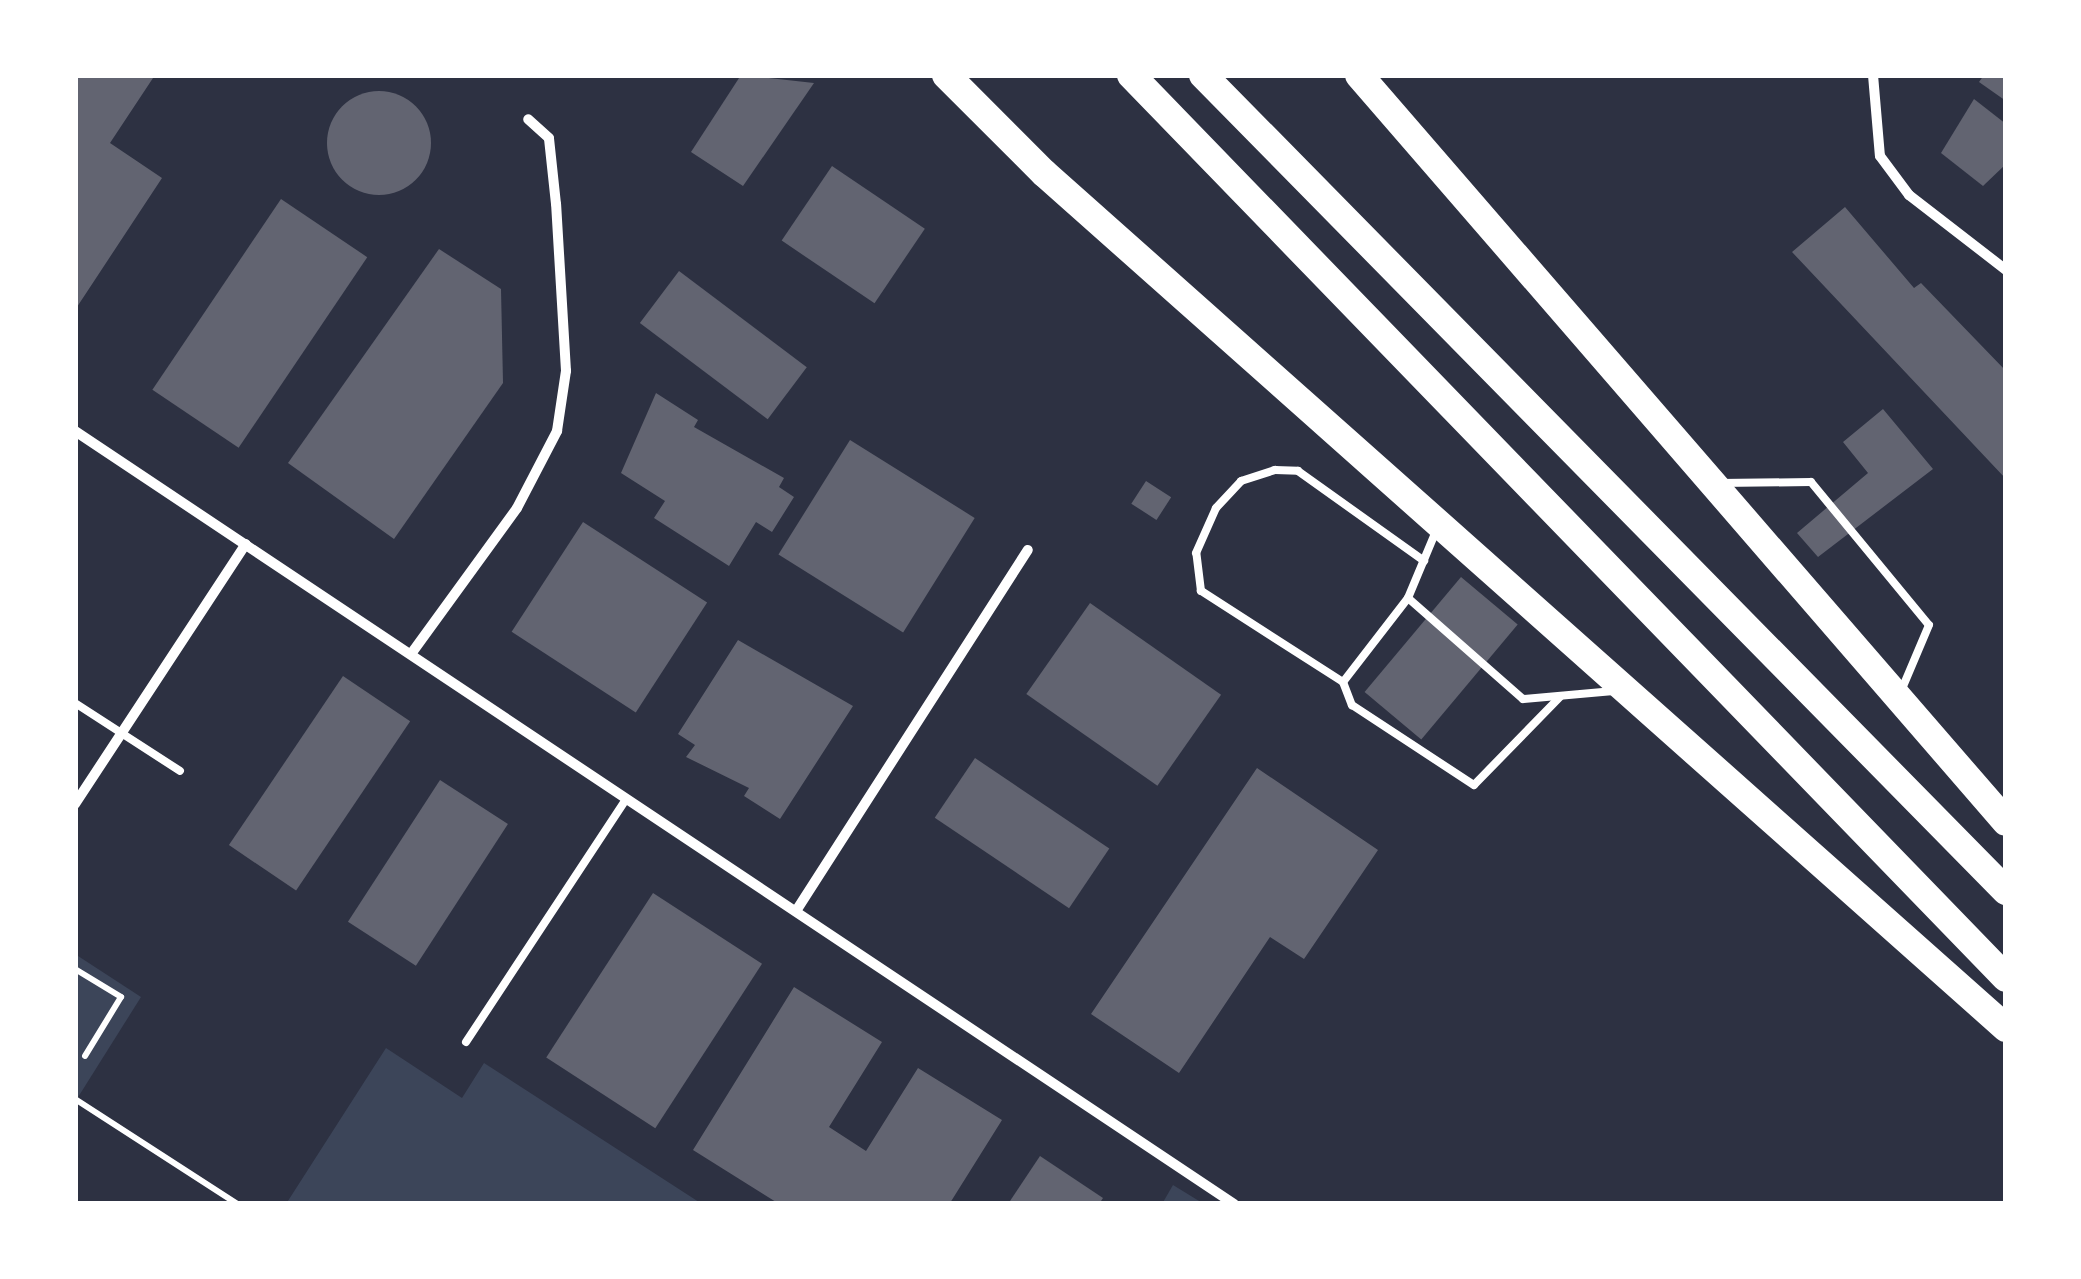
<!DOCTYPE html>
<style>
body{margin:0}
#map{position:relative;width:2081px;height:1279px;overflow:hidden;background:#2d3142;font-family:Figtree,sans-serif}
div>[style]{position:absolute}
.green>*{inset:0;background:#3c4559}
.building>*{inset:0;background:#626471;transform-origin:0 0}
.round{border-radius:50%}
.path>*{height:6px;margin:-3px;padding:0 3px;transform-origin:3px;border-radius:3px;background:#fff}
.service>*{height:8px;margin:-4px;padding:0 4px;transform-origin:4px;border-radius:4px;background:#fff}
.minor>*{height:10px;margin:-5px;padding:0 5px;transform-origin:5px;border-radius:5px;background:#fff}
.trunk>*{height:28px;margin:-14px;padding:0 14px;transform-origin:14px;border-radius:14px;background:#fff}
span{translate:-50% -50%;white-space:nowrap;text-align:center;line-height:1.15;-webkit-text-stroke:10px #fff;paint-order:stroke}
.frame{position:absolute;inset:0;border:78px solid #fff;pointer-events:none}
</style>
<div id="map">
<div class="green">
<div style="clip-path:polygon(75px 954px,141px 997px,75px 1102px)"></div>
<div style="clip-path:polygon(386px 1048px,462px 1098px,484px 1063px,702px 1204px,286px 1204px)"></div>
<div style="clip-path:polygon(1173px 1185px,1204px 1204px,1162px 1204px)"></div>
</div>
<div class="building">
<div style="clip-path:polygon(75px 75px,155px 75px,110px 143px,162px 178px,75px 310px)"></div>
<div style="clip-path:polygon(741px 75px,814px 83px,743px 186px,691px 152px)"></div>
<div style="clip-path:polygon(1984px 75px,2006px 75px,2006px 101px,1979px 82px)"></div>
<div class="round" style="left:327px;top:91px;width:104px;height:104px"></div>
<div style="clip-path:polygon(1974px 99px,2006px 124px,2006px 164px,1983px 186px,1941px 153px)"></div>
<div style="left:832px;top:166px;width:112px;height:90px;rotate:34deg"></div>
<div style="left:281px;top:199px;width:104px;height:230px;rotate:34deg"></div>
<div style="clip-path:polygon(1845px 207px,1914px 288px,1921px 283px,2006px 371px,2006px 479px,1792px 252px)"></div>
<div style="clip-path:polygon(439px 249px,501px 289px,503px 383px,394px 539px,288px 463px)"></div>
<div style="left:679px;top:271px;width:160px;height:65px;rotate:37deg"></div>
<div style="clip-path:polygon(656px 393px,698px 420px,694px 427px,784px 478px,779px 487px,794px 497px,772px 532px,756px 522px,729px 566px,654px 518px,665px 501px,621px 473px)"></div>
<div style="clip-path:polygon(1883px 409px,1933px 469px,1818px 557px,1797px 533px,1868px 473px,1843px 442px)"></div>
<div style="left:850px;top:440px;width:147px;height:135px;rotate:32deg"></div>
<div style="left:1146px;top:481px;width:30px;height:27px;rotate:33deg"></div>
<div style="left:583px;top:522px;width:148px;height:131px;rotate:33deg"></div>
<div style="left:1461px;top:577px;width:74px;height:150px;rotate:40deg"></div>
<div style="left:1090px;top:603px;width:160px;height:111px;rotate:35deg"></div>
<div style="clip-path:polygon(738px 640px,853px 706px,780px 819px,744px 796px,749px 788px,686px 757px,695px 745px,678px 734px)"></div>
<div style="left:343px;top:676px;width:81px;height:204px;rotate:34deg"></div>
<div style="left:975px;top:758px;width:162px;height:72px;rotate:34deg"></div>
<div style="clip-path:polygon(1257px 768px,1378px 850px,1304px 959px,1270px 937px,1179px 1073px,1091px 1014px)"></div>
<div style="left:440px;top:780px;width:81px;height:169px;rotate:33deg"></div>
<div style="left:653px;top:893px;width:130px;height:196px;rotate:33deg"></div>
<div style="clip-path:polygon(794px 987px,882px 1042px,829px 1127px,866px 1151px,918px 1068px,1002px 1120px,950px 1203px,776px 1202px,693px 1150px)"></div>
<div style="clip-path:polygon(1040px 1156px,1103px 1198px,1099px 1204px,1008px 1204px)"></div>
</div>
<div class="path">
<div style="left:75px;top:969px;width:54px;rotate:31.3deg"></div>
<div style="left:121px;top:997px;width:69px;rotate:121.4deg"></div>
<div style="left:75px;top:1099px;width:193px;rotate:32.9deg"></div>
</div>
<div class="service">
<div style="left:1720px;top:483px;width:91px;rotate:-0.6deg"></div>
<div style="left:1811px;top:482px;width:185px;rotate:50.5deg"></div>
<div style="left:1929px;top:625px;width:69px;rotate:112.9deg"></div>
<div style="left:1436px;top:531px;width:73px;rotate:112.7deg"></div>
<div style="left:1408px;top:598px;width:153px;rotate:41.3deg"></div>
<div style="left:1523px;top:699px;width:91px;rotate:-5deg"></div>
<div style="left:1408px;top:598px;width:106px;rotate:127.7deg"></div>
<div style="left:1343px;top:682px;width:169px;rotate:-147.3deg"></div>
<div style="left:1201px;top:591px;width:38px;rotate:-97deg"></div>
<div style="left:1196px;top:553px;width:49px;rotate:-66deg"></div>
<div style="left:1216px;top:508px;width:37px;rotate:-47deg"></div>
<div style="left:1241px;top:481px;width:36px;rotate:-18deg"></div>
<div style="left:1275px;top:470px;width:23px;rotate:2deg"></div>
<div style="left:1298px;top:471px;width:155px;rotate:35.5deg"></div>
<div style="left:1343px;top:682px;width:25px;rotate:69deg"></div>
<div style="left:1352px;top:705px;width:146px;rotate:33.3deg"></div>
<div style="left:1474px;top:785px;width:124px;rotate:-45.7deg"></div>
<div style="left:75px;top:703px;width:125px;rotate:32.9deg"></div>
<div style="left:466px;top:1042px;width:291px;rotate:-56.6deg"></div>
</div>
<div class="minor">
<div style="left:1873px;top:75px;width:81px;rotate:85.1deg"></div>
<div style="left:1880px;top:156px;width:49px;rotate:53.4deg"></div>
<div style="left:1909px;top:195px;width:123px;rotate:37.7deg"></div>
<div style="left:75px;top:431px;width:1393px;rotate:33.7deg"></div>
<div style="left:411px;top:654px;width:180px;rotate:-54deg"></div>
<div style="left:517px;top:508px;width:87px;rotate:-62.5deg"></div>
<div style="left:557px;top:431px;width:61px;rotate:-81.5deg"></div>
<div style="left:566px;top:371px;width:167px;rotate:-93.4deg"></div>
<div style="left:556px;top:204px;width:66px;rotate:-96.1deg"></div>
<div style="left:549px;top:138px;width:28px;rotate:-138deg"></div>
<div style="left:75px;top:804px;width:311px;rotate:-56.7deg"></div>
<div style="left:796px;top:911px;width:429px;rotate:-57.3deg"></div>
</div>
<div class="trunk">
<div style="left:946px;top:75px;width:139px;rotate:45deg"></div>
<div style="left:1044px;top:173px;width:1287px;rotate:41.63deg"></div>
<div style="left:1131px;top:75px;width:1257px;rotate:45.9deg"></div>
<div style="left:1203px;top:75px;width:1145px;rotate:45.46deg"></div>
<div style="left:1359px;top:75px;width:988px;rotate:49.1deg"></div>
</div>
<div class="frame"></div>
</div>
